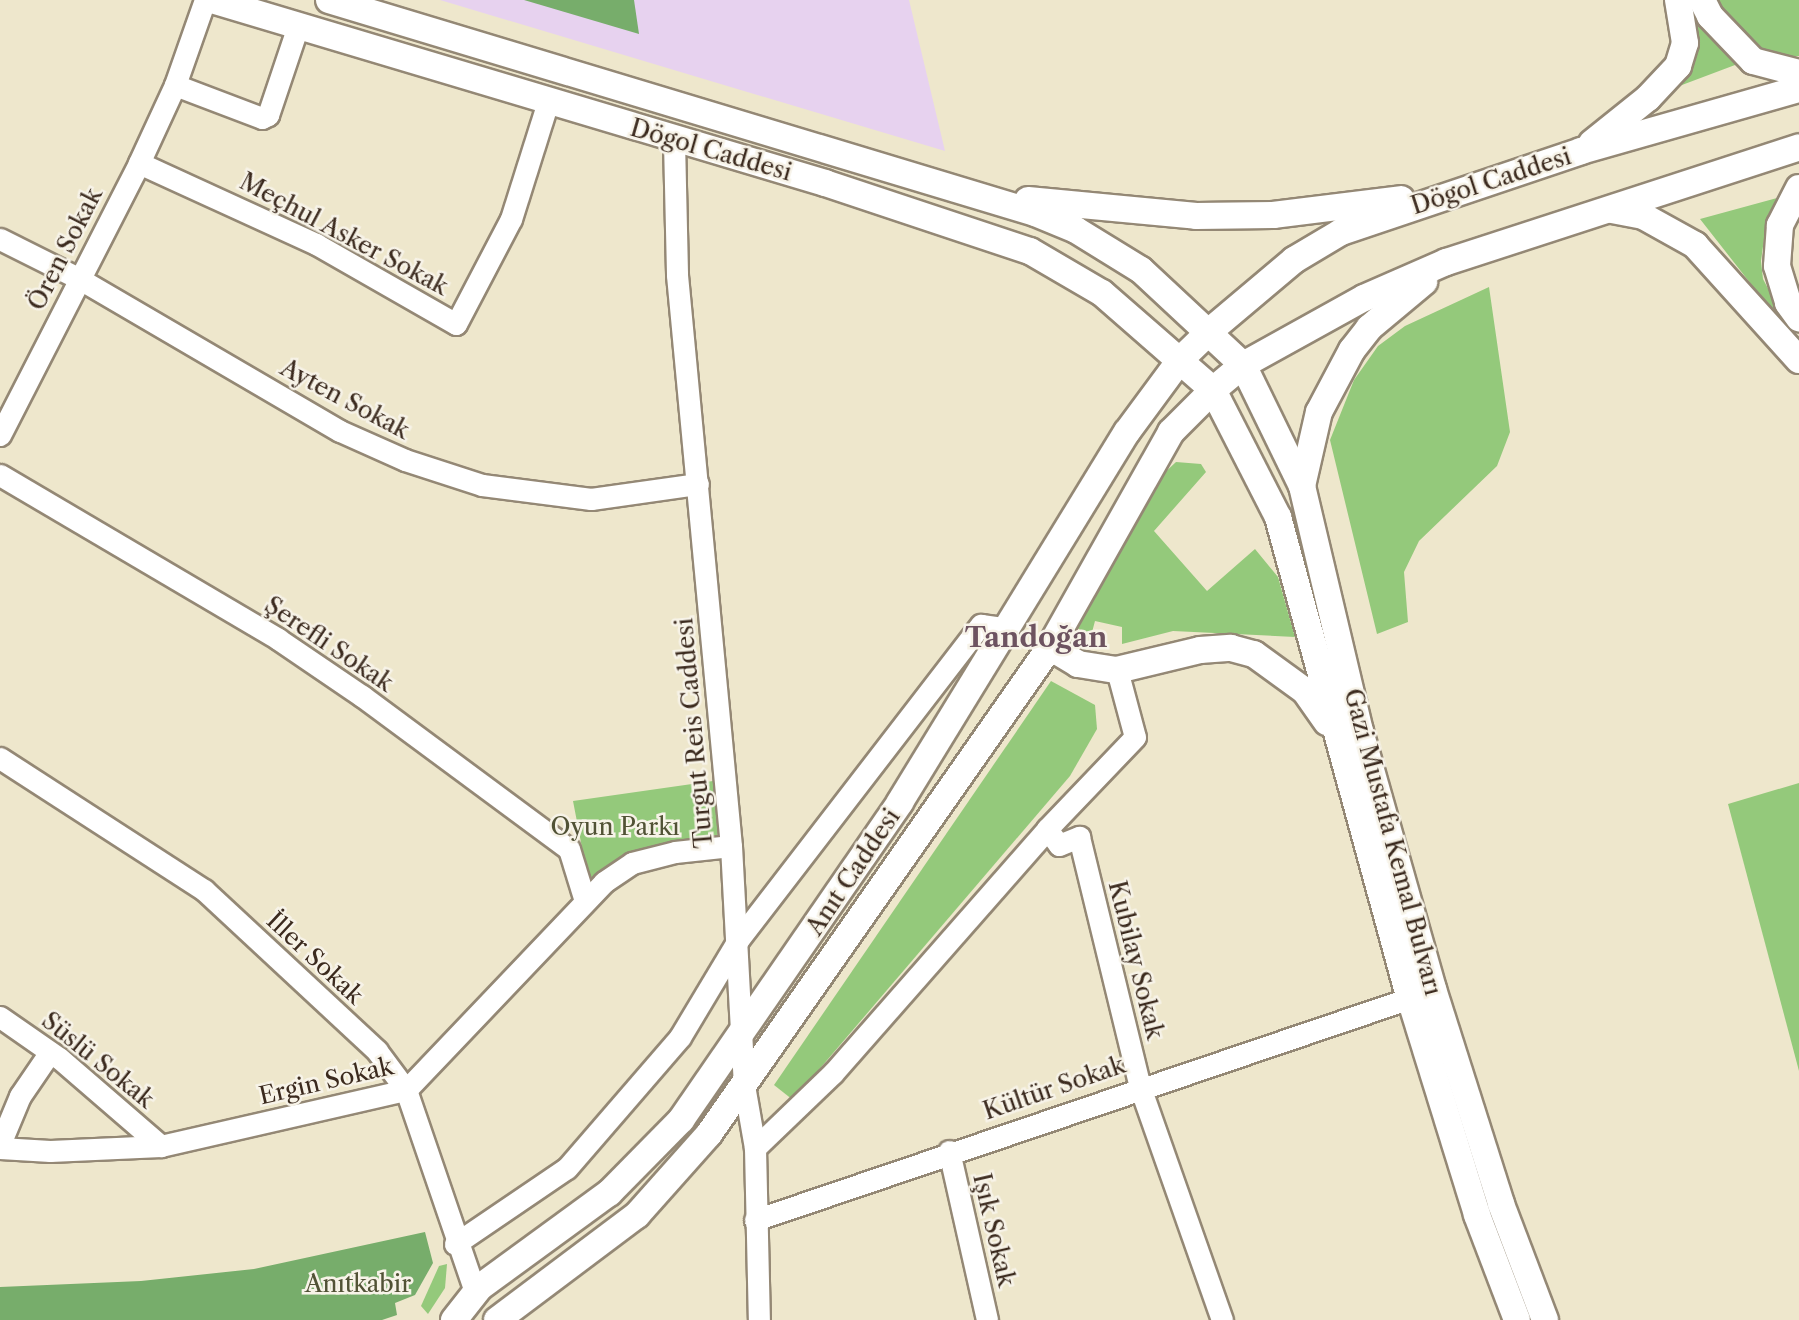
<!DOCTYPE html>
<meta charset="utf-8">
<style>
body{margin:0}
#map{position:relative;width:1799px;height:1320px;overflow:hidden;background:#eee7cc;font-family:"Libre Caslon Text",serif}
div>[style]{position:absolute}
.built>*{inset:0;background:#e7d2ef}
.green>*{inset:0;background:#94c97b}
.forest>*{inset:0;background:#77ad6b}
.roads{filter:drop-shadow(2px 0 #948875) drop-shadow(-2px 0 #948875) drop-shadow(0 2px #948875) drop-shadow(0 -2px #948875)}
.minor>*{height:21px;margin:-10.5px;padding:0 10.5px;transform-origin:10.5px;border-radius:10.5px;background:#fff}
.major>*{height:26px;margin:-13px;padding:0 13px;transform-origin:13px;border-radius:13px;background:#fff}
span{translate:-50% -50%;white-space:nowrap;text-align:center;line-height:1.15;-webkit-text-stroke:5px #f7f3e8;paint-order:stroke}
.street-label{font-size:24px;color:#3b2a1e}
.park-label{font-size:24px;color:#515235}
.quarter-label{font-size:28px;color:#6d5360;font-weight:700}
</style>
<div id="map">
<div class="built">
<div style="clip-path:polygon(440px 0,909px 0,945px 151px)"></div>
</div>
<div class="green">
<div style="clip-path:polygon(1715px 0,1799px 0,1799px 56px,1778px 56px,1743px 40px)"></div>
<div style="clip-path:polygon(1701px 22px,1711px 37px,1743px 62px,1674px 88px,1696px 36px,1695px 24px)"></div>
<div style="clip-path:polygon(1777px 198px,1766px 225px,1761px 261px,1763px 279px,1783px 317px,1780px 321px,1700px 219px)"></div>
<div style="clip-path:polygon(1489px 287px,1510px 432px,1497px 466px,1419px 541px,1404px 572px,1408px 622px,1377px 634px,1330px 440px,1354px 380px,1378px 346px,1405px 326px)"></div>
<div style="clip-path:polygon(1176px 462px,1201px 464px,1206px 472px,1154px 531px,1207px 591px,1255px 549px,1278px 577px,1295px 637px,1173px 631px,1122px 644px,1122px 627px,1095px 621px,1091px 636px,1077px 628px,1160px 477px)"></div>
<div style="clip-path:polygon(1051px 681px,1095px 705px,1097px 729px,1070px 776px,793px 1100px,774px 1085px)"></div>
<div style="clip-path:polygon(713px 781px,718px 837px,664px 843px,625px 856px,589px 884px,573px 801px)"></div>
<div style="clip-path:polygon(1799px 783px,1799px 1071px,1728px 804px)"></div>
<div style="clip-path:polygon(447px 1264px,445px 1288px,428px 1314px,421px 1306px,439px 1266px)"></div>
</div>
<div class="forest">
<div style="clip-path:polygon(524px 0,634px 0,639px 34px)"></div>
<div style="clip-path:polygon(425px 1232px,433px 1263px,415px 1295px,395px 1303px,397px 1315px,382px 1320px,0 1320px,0 1287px,141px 1281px,254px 1269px)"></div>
</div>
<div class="roads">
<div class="minor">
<div style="left:175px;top:85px;width:93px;rotate:20.8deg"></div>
<div style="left:262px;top:118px;width:7px;rotate:-27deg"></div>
<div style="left:268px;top:115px;width:94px;rotate:-71.4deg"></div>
<div style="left:674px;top:141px;width:134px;rotate:88.7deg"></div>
<div style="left:677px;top:275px;width:574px;rotate:84.6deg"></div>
<div style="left:731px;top:846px;width:239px;rotate:86.9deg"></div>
<div style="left:744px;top:1085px;width:64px;rotate:80.1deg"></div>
<div style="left:755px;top:1148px;width:172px;rotate:88.7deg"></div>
<div style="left:139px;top:163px;width:195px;rotate:24.6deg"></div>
<div style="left:316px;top:244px;width:161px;rotate:29.7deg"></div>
<div style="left:456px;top:324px;width:119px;rotate:-62.4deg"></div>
<div style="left:511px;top:219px;width:123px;rotate:-72.5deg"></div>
<div style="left:0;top:239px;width:87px;rotate:26.6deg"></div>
<div style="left:78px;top:278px;width:303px;rotate:30.3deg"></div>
<div style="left:340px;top:431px;width:71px;rotate:24deg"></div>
<div style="left:405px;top:460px;width:81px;rotate:18deg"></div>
<div style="left:482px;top:485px;width:110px;rotate:7.3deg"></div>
<div style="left:591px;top:499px;width:108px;rotate:-8deg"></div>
<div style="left:0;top:435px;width:305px;rotate:-62.9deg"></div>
<div style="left:139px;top:163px;width:86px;rotate:-65.2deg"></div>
<div style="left:175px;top:85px;width:90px;rotate:-70.6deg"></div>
<div style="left:0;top:475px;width:323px;rotate:30.5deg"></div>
<div style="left:278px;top:639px;width:102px;rotate:34.2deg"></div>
<div style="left:362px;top:696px;width:257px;rotate:36.5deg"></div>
<div style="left:569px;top:849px;width:54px;rotate:72.9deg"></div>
<div style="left:1117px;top:670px;width:69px;rotate:75deg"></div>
<div style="left:1135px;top:737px;width:127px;rotate:133.7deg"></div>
<div style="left:1047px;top:829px;width:20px;rotate:53deg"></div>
<div style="left:1059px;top:845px;width:22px;rotate:-22deg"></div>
<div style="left:1079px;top:837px;width:257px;rotate:76.3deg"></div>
<div style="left:1140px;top:1087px;width:247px;rotate:70.6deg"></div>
<div style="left:0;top:758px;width:243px;rotate:32.9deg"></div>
<div style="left:204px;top:890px;width:236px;rotate:42.9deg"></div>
<div style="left:377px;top:1051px;width:49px;rotate:53.4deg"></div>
<div style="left:406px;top:1090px;width:213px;rotate:71.1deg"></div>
<div style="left:0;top:1017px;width:72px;rotate:34.8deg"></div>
<div style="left:59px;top:1058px;width:135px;rotate:40.8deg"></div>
<div style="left:0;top:1144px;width:52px;rotate:-67.4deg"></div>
<div style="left:20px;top:1096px;width:53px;rotate:-55.7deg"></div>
<div style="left:0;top:1148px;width:50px;rotate:3.4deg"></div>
<div style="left:50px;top:1151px;width:111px;rotate:-2.6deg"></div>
<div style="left:161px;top:1146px;width:251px;rotate:-12.9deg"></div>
<div style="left:406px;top:1090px;width:287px;rotate:-46.4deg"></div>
<div style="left:604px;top:882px;width:34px;rotate:-34deg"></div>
<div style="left:632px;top:863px;width:44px;rotate:-14.3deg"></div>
<div style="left:675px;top:852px;width:56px;rotate:-6.1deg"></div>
<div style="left:755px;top:1148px;width:108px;rotate:-43.9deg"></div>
<div style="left:833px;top:1073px;width:325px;rotate:-48.7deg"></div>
<div style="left:949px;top:1151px;width:173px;rotate:77.3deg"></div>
<div style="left:755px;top:1220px;width:692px;rotate:-18.72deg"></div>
<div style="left:455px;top:1244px;width:135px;rotate:-34.2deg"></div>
<div style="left:567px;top:1168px;width:173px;rotate:-49.2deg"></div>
<div style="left:680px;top:1037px;width:113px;rotate:-59.1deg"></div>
<div style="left:738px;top:940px;width:398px;rotate:-52.4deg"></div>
<div style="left:981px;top:625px;width:27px;rotate:8deg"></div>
</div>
<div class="major">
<div style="left:212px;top:0;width:640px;rotate:16.62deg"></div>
<div style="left:825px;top:183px;width:216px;rotate:18.4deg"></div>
<div style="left:1030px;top:251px;width:83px;rotate:30.3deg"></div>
<div style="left:1102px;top:293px;width:147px;rotate:41.1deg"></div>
<div style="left:1213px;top:390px;width:143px;rotate:62.9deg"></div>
<div style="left:1278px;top:517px;width:499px;rotate:74.7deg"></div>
<div style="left:1410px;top:998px;width:227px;rotate:72.8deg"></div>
<div style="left:1477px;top:1215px;width:112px;rotate:69.1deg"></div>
<div style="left:329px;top:0;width:737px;rotate:16.79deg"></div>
<div style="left:1035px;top:213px;width:44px;rotate:22.5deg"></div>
<div style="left:1076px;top:230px;width:76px;rotate:31.6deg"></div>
<div style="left:1141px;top:270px;width:139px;rotate:43deg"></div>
<div style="left:1243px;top:365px;width:135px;rotate:64deg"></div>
<div style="left:1302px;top:486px;width:252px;rotate:76.7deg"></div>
<div style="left:1360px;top:731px;width:268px;rotate:74.2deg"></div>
<div style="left:1433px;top:989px;width:225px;rotate:72.4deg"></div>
<div style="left:1501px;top:1204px;width:124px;rotate:69.2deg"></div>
<div style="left:1702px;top:0;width:18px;rotate:63deg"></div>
<div style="left:1710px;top:16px;width:62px;rotate:46.3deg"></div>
<div style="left:1753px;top:61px;width:48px;rotate:14.6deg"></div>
<div style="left:1592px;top:143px;width:72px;rotate:-38.8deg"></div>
<div style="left:1648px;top:98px;width:44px;rotate:-46.8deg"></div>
<div style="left:1678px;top:66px;width:24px;rotate:-73deg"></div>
<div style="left:1685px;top:43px;width:44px;rotate:-99.2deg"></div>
<div style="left:1799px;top:188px;width:42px;rotate:117.2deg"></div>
<div style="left:1780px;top:225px;width:41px;rotate:94.2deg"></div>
<div style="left:1777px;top:266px;width:39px;rotate:73deg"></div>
<div style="left:1788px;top:303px;width:19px;rotate:54deg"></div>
<div style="left:1028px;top:200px;width:169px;rotate:5.4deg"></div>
<div style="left:1196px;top:216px;width:77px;rotate:-0.7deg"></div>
<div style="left:1273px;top:215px;width:129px;rotate:-7.1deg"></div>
<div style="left:1612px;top:210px;width:32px;rotate:11deg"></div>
<div style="left:1643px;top:216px;width:60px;rotate:29.1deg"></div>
<div style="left:1695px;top:245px;width:155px;rotate:47.9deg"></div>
<div style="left:1302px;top:486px;width:76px;rotate:-77.1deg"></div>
<div style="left:1319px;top:412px;width:70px;rotate:-62deg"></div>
<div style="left:1352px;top:350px;width:28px;rotate:-52deg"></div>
<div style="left:1369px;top:328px;width:72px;rotate:-39.9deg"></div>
<div style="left:1050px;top:647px;width:33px;rotate:31deg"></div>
<div style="left:1078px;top:664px;width:39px;rotate:9deg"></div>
<div style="left:1117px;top:670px;width:85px;rotate:-13.5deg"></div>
<div style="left:1200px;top:650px;width:31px;rotate:-4deg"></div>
<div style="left:1231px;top:648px;width:24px;rotate:15deg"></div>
<div style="left:1254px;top:654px;width:63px;rotate:36deg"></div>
<div style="left:1305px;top:691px;width:38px;rotate:55deg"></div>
<div style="left:454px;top:1320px;width:42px;rotate:-51.8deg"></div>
<div style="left:480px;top:1287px;width:160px;rotate:-36.1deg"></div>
<div style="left:609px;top:1193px;width:103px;rotate:-45.4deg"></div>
<div style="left:681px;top:1120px;width:386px;rotate:-55.4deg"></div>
<div style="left:900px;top:802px;width:434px;rotate:-58.5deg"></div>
<div style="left:1127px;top:432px;width:89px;rotate:-53.6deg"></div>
<div style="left:1180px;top:360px;width:43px;rotate:-44.1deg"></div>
<div style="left:1211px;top:330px;width:109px;rotate:-40.1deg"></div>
<div style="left:1294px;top:260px;width:55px;rotate:-30.8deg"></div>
<div style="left:1341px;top:232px;width:253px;rotate:-18.6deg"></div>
<div style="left:1581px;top:151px;width:227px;rotate:-15.9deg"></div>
<div style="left:497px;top:1320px;width:175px;rotate:-36.9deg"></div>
<div style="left:637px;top:1215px;width:108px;rotate:-48.4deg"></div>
<div style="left:709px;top:1134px;width:595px;rotate:-55deg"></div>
<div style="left:1050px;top:647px;width:247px;rotate:-60.6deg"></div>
<div style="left:1171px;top:432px;width:59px;rotate:-45deg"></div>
<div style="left:1213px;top:390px;width:39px;rotate:-40deg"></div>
<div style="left:1243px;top:365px;width:138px;rotate:-29deg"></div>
<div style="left:1364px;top:298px;width:90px;rotate:-23.7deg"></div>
<div style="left:1446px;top:262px;width:371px;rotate:-18deg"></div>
</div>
</div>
<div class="street-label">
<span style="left:711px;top:150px;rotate:16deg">Dögol Caddesi</span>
<span style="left:1491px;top:181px;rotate:-18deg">Dögol Caddesi</span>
<span style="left:344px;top:234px;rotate:28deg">Meçhul Asker Sokak</span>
<span style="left:65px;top:249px;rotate:-63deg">Ören Sokak</span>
<span style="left:345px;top:399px;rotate:28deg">Ayten Sokak</span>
<span style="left:329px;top:644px;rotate:34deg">Şerefli Sokak</span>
<span style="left:694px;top:733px;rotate:-95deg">Turgut Reis Caddesi</span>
<span style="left:1393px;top:842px;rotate:75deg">Gazi Mustafa Kemal Bulvarı</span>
<span style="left:853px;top:872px;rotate:-56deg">Anıt Caddesi</span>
<span style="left:315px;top:958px;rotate:43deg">İller Sokak</span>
<span style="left:1136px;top:960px;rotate:76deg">Kubilay Sokak</span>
<span style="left:98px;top:1060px;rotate:39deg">Süslü Sokak</span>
<span style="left:326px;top:1081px;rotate:-13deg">Ergin Sokak</span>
<span style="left:1054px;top:1088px;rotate:-19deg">Kültür Sokak</span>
<span style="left:994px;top:1230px;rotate:77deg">Işık Sokak</span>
</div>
<div class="park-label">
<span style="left:615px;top:827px">Oyun Parkı</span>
<span style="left:358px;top:1284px">Anıtkabir</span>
</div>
<div class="quarter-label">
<span style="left:1036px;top:637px">Tandoğan</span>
</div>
</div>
